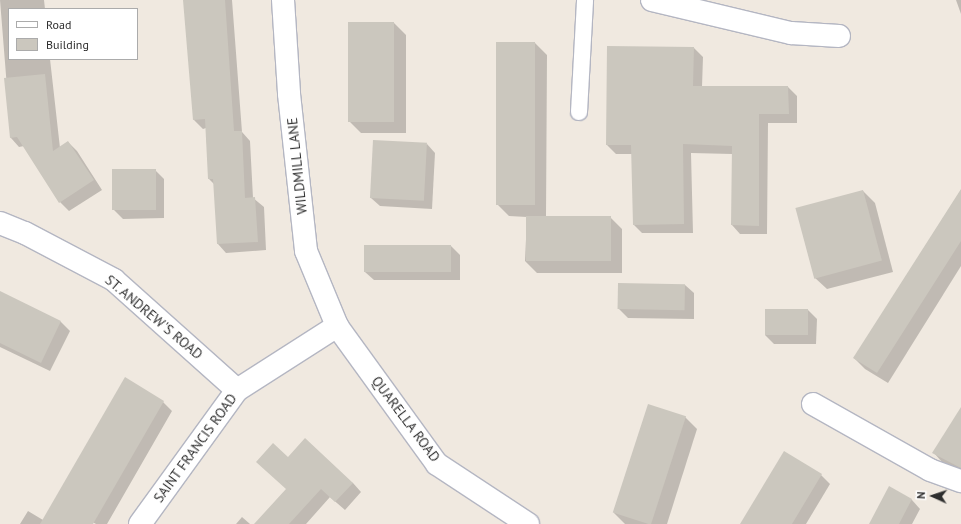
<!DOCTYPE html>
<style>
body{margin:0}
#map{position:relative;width:961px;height:524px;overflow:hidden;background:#f0e9e0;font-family:"PT Sans",sans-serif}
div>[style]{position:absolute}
.shadow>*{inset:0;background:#0003}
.building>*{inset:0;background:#cbc7be;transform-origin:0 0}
.roads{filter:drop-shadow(1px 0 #b4b6c2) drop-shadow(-1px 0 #b4b6c2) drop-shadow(0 1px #b4b6c2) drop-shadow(0 -1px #b4b6c2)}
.service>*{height:16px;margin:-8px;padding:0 8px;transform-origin:8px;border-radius:8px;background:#fff}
.minor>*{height:22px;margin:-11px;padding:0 11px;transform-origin:11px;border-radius:11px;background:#fff}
.tertiary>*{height:22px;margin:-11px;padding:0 11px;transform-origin:11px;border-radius:11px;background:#fff}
span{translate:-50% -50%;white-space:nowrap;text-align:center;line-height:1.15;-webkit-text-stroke:3.5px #fff;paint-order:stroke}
.street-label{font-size:14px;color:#2e2e2e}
.legend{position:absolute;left:8px;top:8px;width:130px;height:52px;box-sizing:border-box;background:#fff;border:1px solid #ababab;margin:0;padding:5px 7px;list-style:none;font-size:12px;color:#2e2e2e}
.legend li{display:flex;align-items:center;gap:8px;height:20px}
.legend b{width:20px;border:1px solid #ababab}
.north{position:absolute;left:913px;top:476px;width:40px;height:40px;-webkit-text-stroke:3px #fff;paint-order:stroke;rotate:273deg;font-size:11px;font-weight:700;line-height:16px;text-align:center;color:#2e2e2e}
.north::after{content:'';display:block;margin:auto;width:14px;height:18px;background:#2e2e2e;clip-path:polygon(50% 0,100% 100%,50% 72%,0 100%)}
</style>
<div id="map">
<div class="shadow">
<div style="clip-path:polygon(0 0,44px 0,45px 9px,9px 9px,9px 59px,50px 59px,60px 148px,68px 142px,77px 151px,102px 190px,69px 211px,60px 202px,24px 146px,19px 147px,11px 138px)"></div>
<div style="clip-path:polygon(184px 0,232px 0,242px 132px,250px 141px,253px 198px,264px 207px,266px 250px,226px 253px,218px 244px,214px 184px,209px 179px,206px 128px,203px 129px,194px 120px)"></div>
<div style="clip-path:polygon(956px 0,961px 0,961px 14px)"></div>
<div style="clip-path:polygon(394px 23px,406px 35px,406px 133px,361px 133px,349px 121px)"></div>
<div style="clip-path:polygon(535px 43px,547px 55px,546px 217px,610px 217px,622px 229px,622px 273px,537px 273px,525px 261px,527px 217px,509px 216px,497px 204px)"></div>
<div style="clip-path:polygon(694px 48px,703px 57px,702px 87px,788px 87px,797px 96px,797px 123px,768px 123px,767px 234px,740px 234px,732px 225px,732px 154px,691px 153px,693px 233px,642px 233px,634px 225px,632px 154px,616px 154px,607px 145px)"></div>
<div style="clip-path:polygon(427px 144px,435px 153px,432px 209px,380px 206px,371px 198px)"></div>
<div style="clip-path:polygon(155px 170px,164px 179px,164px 218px,123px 219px,114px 210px)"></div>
<div style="clip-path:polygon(961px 190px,961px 266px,888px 383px,865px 369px,854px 358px)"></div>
<div style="clip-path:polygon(863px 191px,875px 203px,893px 272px,827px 289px,814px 277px)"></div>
<div style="clip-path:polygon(365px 246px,451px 246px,460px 255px,460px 280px,374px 280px,365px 272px)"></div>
<div style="clip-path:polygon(685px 285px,694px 293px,694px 319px,628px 318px,619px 309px)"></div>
<div style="clip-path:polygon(0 292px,61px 322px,70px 331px,50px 371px,0 347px)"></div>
<div style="clip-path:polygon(808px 310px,817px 319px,816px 344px,774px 344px,765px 335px)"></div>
<div style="clip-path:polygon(163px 402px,172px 411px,107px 524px,96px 524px,89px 520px,86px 524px,20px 524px,28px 511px,43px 520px)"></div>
<div style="clip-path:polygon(961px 409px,961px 471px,942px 462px,934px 453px)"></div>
<div style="clip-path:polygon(685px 417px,697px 429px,667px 524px,625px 524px,614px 513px)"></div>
<div style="clip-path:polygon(785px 453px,821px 475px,830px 484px,806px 524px,753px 524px)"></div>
<div style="clip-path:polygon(288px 458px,353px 483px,361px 492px,345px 510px,330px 497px,306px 524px,256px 524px,287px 489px)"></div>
<div style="clip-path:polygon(890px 488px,912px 500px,920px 509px,912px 524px,870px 524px)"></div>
<div style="clip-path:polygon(242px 517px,250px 524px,236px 524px)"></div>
</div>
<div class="building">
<div style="clip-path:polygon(183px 0,225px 0,234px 131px,242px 131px,245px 198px,255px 197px,258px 242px,217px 244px,213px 179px,208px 179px,205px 119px,193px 120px)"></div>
<div style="left:348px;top:22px;width:46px;height:100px"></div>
<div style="left:496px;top:42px;width:39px;height:163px"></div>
<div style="clip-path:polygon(607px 46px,694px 47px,693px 86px,788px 86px,789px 114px,759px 114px,759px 226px,731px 225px,732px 146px,683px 144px,684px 224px,633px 225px,631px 145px,606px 145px)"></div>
<div style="clip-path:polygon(45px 74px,53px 151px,68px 141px,94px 180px,59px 203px,17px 137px,10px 138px,4px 78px)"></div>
<div style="left:373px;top:140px;width:54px;height:58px;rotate:3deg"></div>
<div style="left:156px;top:169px;width:41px;height:44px;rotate:90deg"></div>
<div style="clip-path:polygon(961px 189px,961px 241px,877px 373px,853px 358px)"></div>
<div style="left:863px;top:190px;width:73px;height:70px;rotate:75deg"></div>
<div style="left:526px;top:216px;width:85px;height:45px"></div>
<div style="left:364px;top:245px;width:87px;height:27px"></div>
<div style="left:618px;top:283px;width:67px;height:26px;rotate:1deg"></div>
<div style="clip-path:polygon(0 291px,61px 321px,41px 363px,0 343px)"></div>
<div style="left:765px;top:309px;width:43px;height:26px"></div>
<div style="clip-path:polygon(125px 377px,164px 401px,93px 524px,40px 524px)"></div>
<div style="left:648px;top:404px;width:40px;height:114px;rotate:18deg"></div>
<div style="clip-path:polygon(961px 407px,961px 468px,932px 453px)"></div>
<div style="clip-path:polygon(305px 438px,353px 483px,335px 502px,321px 489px,289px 524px,254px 524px,286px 489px,256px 462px,273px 443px,288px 457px)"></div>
<div style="clip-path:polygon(784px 451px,822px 474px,792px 524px,740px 524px)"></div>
<div style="clip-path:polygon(889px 486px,912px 499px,899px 524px,869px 524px)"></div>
</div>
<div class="roads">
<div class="service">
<div style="left:579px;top:112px;width:112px;rotate:-86.9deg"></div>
</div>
<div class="minor">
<div style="left:652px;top:0;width:143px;rotate:13.4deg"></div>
<div style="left:791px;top:33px;width:48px;rotate:3.6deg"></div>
<div style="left:0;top:223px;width:27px;rotate:22deg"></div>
<div style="left:25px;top:233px;width:101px;rotate:27.8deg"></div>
<div style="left:114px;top:280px;width:165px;rotate:41.8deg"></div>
<div style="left:813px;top:404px;width:134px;rotate:29.4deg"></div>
<div style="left:930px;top:470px;width:33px;rotate:20deg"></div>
<div style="left:140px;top:524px;width:165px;rotate:-54.1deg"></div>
<div style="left:237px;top:390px;width:119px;rotate:-32.6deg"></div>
</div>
<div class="tertiary">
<div style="left:283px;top:0;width:94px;rotate:86.3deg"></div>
<div style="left:289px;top:94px;width:158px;rotate:83.8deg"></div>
<div style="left:306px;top:251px;width:81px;rotate:67.5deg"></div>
<div style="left:337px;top:326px;width:170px;rotate:54.1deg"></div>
<div style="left:437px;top:464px;width:109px;rotate:33.4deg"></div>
</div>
</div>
<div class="street-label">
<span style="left:297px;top:166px;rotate:-96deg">WILDMILL LANE</span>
<span style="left:154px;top:317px;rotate:40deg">ST. ANDREW'S ROAD</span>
<span style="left:406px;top:419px;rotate:53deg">QUARELLA ROAD</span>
<span style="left:195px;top:448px;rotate:-54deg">SAINT FRANCIS ROAD</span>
</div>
<ul class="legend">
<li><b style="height:5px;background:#fff"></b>Road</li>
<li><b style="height:11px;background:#cbc7be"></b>Building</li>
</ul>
<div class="north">N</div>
</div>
